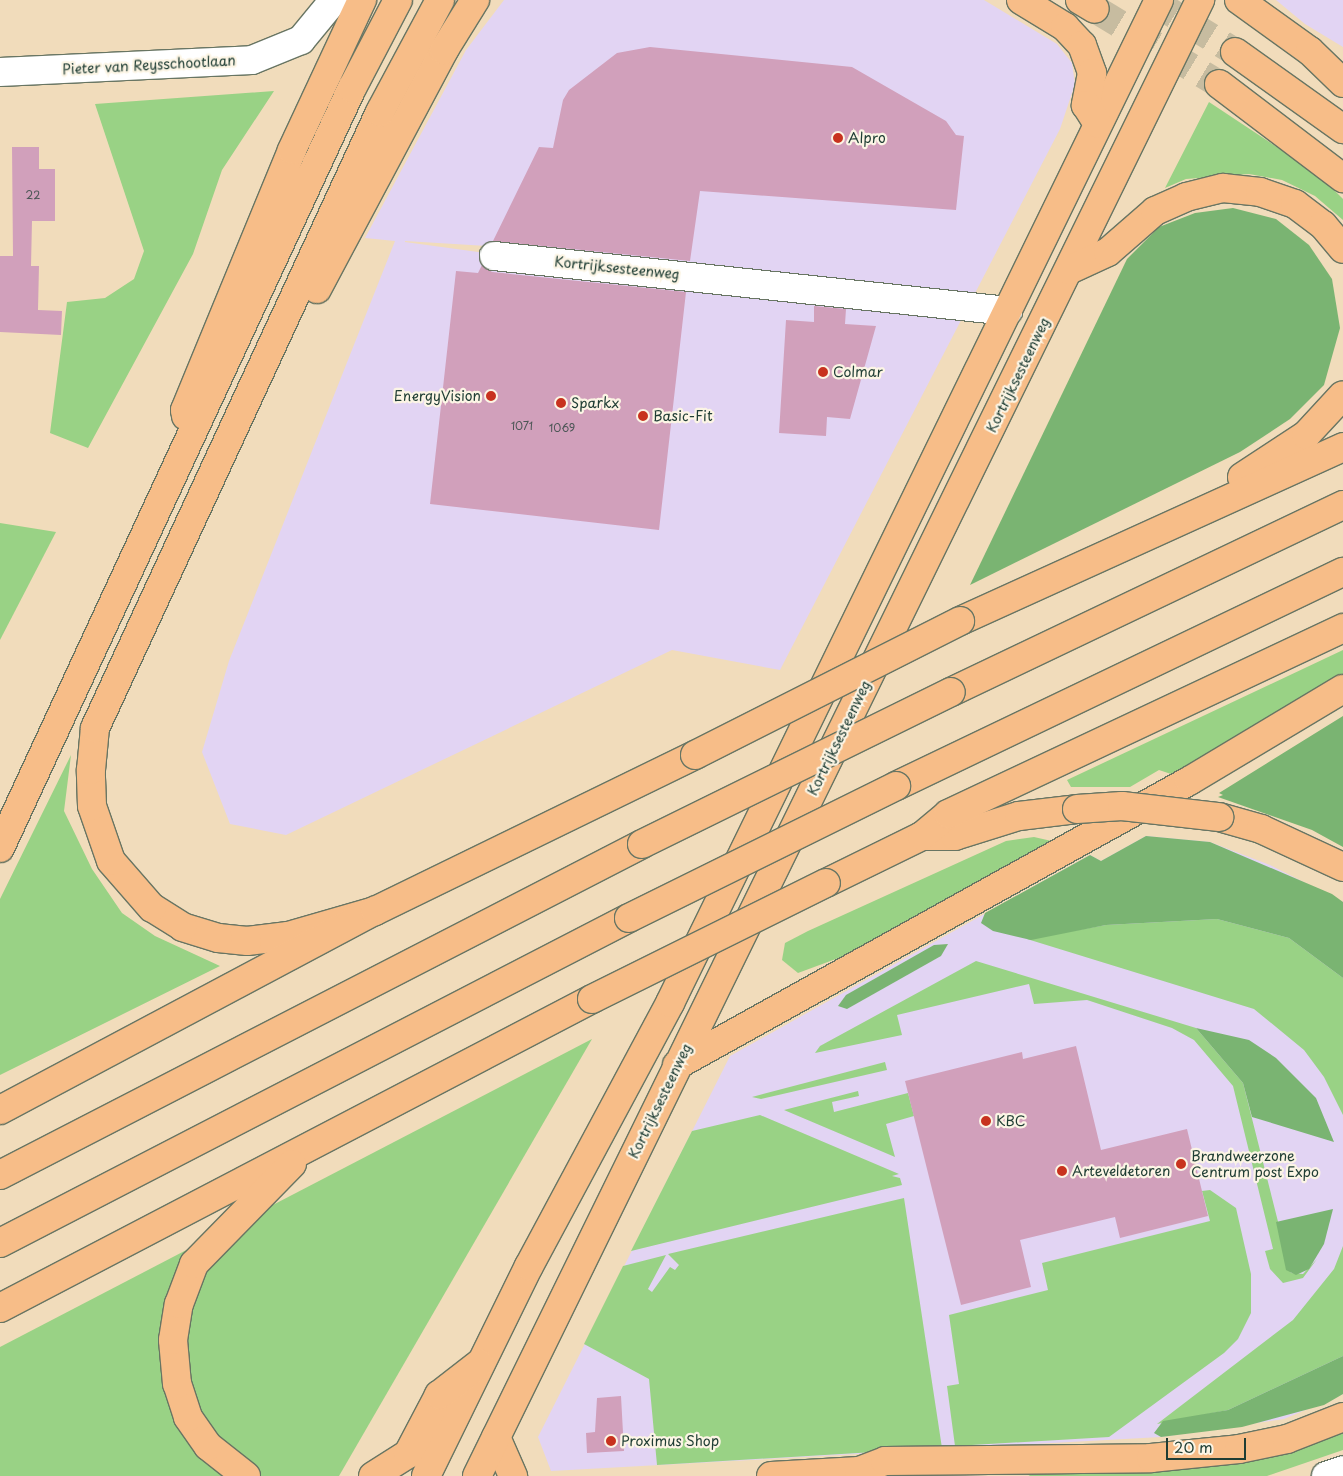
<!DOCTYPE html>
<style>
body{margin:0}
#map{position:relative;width:1343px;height:1476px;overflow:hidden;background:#f1dcbb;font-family:"Playpen Sans",sans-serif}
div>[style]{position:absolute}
.built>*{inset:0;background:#e2d4f3}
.green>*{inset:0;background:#99d285}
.forest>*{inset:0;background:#7ab472}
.building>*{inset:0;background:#d1a0bb}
.highway-tunnel>*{height:28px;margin-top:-14px;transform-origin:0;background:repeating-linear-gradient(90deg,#c7bca0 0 28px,transparent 0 42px)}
.roads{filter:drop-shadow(1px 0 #687563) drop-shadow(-1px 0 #687563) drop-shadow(0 1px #687563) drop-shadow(0 -1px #687563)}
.minor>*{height:28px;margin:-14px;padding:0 14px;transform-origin:14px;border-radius:14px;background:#fff}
.major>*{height:28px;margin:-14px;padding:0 14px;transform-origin:14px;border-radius:14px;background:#f7bd88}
.highway>*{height:28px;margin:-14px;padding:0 14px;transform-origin:14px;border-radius:14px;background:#f7bd88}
.bridges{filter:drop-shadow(1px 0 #687563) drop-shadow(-1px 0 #687563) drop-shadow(0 1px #687563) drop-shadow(0 -1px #687563)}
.highway-bridge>*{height:28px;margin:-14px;padding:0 14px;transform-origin:14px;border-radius:14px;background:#f7bd88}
.dots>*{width:14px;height:14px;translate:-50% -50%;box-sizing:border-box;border:2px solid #fcf5e5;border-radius:50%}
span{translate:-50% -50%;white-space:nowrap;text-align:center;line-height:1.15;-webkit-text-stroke:4.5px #fcf5e5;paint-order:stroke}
.number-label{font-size:11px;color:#4c5656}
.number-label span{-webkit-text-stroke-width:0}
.street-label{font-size:14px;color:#1f3d34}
.poi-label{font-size:14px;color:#1f3d34}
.left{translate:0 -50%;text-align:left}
.right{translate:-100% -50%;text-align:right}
.scale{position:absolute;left:1166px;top:1438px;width:80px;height:22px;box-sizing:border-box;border:2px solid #1f3d34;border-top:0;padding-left:6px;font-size:15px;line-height:18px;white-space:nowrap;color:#1f3d34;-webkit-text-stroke:4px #fcf5e5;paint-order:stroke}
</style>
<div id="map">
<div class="built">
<div style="clip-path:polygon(evenodd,504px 0,984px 0,1057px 44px,1072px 63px,1075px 84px,1060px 129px,780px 670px,672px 650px,286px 835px,230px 824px,202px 752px,229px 661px,395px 241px,365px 238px,466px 50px,504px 0,405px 241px,487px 246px,713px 284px,405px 242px,405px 241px)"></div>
<div style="clip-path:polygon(1276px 0,1343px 0,1343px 47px,1305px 24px)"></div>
<div style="clip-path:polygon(1146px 836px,1210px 842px,1270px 865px,1343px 902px,1343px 1394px,1284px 1419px,1161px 1437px,551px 1471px,538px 1437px,730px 1056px,1090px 855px,1101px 861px)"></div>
</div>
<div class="green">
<div style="clip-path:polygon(274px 91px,222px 170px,193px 254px,88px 448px,50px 433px,67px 302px,105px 298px,134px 279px,144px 251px,95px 104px)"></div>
<div style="clip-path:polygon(1209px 102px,1319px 175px,1343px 199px,1343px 220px,1315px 196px,1282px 180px,1249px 174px,1186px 179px,1165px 188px)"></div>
<div style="clip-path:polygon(0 523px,56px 532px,0 640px)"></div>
<div style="clip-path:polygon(1343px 650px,1343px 678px,1251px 733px,1171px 774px,1159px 770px,1130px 787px,1071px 787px,1067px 780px)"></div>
<div style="clip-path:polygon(71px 755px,64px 811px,92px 869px,122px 913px,155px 936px,220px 966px,0 1075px,0 899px)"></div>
<div style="clip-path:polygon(1034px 837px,1056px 842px,852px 953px,798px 973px,782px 960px,785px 943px,808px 931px,1006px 841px)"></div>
<div style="clip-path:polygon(1217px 919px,1289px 938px,1343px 978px,1343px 1115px,1324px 1077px,1304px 1050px,1254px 1009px,1027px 939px,1106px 925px)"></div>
<div style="clip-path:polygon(976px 961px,1196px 1028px,1243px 1083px,1291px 1273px,1303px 1274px,1317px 1259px,1303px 1278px,1283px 1283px,1270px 1269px,1265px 1251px,1273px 1249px,1233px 1086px,1194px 1040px,1172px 1028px,1087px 1000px,1034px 1004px,1029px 984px,897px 1015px,902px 1035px,815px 1053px,820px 1046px)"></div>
<div style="clip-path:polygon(592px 1039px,339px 1476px,0 1476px,0 1347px)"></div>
<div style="clip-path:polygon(885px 1062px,887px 1070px,761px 1099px,752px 1097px)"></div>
<div style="clip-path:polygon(858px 1091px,859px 1096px,832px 1102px,834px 1112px,908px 1093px,914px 1116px,886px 1124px,895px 1157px,784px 1110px)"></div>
<div style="clip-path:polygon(760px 1115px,899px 1174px,892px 1176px,900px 1178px,902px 1185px,631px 1251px,692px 1131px)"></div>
<div style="clip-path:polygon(1210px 1190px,1236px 1208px,1251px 1274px,1251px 1313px,1238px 1339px,1224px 1353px,1109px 1437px,955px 1446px,947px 1386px,959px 1384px,949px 1315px,1048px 1290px,1042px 1263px,1210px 1221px,1202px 1191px)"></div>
<div style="clip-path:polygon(904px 1198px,942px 1448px,657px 1465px,649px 1379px,584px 1344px,623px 1266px,666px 1255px,648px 1289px,652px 1292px,670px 1267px,675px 1270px,679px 1265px,668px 1254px)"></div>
<div style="clip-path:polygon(1343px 1246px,1343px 1356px,1228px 1410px,1157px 1424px,1293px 1320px,1334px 1269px)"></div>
<div style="clip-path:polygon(1343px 1430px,1343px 1450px,1267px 1476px,1030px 1476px,1024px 1472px)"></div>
</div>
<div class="forest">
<div style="clip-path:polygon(1233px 208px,1276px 219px,1309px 245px,1332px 279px,1340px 328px,1324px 385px,1290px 419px,1240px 452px,970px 585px,1127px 259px,1159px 227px,1195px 213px)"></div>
<div style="clip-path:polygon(1343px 716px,1343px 847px,1312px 830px,1218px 797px,1223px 795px,1219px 793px)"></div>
<div style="clip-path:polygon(1146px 836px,1210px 842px,1332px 894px,1343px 902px,1343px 978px,1289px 938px,1217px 919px,1106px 925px,1031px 940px,993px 931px,981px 923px,985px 913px,1090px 855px,1101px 861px)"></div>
<div style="clip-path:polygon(948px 944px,941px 956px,847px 1009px,838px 1006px,846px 995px,934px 945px)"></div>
<div style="clip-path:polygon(1196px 1028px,1249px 1040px,1276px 1058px,1316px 1098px,1334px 1142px,1252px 1117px,1243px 1083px)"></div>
<div style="clip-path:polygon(1333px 1209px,1324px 1244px,1309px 1269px,1296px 1275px,1286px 1270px,1276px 1222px)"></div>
<div style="clip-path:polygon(1343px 1356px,1343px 1394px,1324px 1405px,1242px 1427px,1161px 1437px,1154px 1433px,1163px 1421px,1228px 1410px)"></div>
</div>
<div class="building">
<div style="clip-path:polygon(650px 47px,852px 67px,946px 121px,956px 135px,964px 136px,956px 210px,700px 191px,690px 261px,493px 241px,539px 147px,553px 148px,563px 100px,569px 90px,617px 53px)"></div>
<div style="clip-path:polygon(12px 147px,39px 147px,39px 169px,55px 169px,55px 221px,32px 221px,31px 266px,39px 266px,38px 310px,62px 311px,61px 335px,0 332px,0 256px,13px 256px)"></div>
<div style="clip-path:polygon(482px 265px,492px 272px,686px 292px,659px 530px,430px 504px,456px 271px,478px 273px)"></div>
<div style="clip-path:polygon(814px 306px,846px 309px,845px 324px,876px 326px,850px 419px,827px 417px,826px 436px,779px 433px,786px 320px,814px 322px)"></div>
<div style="clip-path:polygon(1076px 1046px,1101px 1150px,1187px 1129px,1208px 1216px,1120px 1238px,1115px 1217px,1020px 1240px,1031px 1287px,961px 1305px,905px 1081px,1022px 1052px,1023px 1059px)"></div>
<div style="clip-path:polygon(621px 1396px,624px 1451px,587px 1453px,586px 1433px,595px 1432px,597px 1398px)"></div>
</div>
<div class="highway-tunnel">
<div style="left:1151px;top:0;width:99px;rotate:31.8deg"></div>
<div style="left:1095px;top:9px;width:145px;rotate:31.2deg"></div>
</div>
<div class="roads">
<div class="minor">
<div style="left:0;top:72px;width:252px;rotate:-2.7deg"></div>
<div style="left:252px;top:60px;width:53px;rotate:-22.2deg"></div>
<div style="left:301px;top:40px;width:52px;rotate:-50.5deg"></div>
<div style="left:494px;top:256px;width:517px;rotate:6.11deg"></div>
<div style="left:1326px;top:1476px;width:18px;rotate:-19deg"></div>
</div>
<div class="major">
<div style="left:496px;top:1437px;width:43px;rotate:66.4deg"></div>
<div style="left:426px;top:1476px;width:234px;rotate:-63.9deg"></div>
<div style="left:529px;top:1266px;width:298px;rotate:-61.8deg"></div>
<div style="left:670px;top:1003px;width:1116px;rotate:-64.01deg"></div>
<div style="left:477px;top:1476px;width:1644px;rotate:-63.9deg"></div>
<div style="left:771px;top:1476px;width:88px;rotate:-3.3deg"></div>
</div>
<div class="highway">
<div style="left:1021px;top:0;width:52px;rotate:31.5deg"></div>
<div style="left:1065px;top:27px;width:25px;rotate:47deg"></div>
<div style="left:1082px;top:45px;width:30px;rotate:70deg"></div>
<div style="left:1092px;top:73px;width:33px;rotate:101deg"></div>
<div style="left:1086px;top:105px;width:22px;rotate:58deg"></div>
<div style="left:1080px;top:0;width:17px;rotate:31deg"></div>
<div style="left:1239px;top:0;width:87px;rotate:35.7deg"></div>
<div style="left:1310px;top:51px;width:46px;rotate:44.1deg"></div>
<div style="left:1235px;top:52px;width:133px;rotate:35.5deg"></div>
<div style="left:1219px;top:84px;width:156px;rotate:37.2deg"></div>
<div style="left:1069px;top:270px;width:43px;rotate:-24.8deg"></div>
<div style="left:1108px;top:252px;width:62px;rotate:-41.1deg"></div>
<div style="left:1155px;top:211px;width:34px;rotate:-24deg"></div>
<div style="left:1186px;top:197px;width:38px;rotate:-14deg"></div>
<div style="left:1223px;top:188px;width:37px;rotate:6deg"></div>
<div style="left:1260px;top:192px;width:37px;rotate:19deg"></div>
<div style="left:1295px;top:204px;width:35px;rotate:37deg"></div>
<div style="left:1323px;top:225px;width:31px;rotate:50deg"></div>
<div style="left:317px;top:289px;width:271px;rotate:-62deg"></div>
<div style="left:444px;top:50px;width:59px;rotate:-58.2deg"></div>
<div style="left:186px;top:416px;width:6px;rotate:-99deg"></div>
<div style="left:185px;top:410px;width:281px;rotate:-67.6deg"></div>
<div style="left:292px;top:150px;width:166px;rotate:-65deg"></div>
<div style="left:1242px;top:477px;width:77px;rotate:-33.3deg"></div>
<div style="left:1306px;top:435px;width:54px;rotate:-47.2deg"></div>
<div style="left:960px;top:621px;width:421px;rotate:-24.4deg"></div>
<div style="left:951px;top:692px;width:434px;rotate:-25.5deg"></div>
<div style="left:896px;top:786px;width:496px;rotate:-25.6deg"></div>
<div style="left:1219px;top:817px;width:44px;rotate:15.9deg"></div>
<div style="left:1261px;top:829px;width:90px;rotate:24.9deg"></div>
<div style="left:922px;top:836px;width:33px"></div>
<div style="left:955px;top:836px;width:67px;rotate:-17.4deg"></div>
<div style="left:1019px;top:816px;width:58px;rotate:-6.9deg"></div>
<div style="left:0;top:848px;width:838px;rotate:-65.15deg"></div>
<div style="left:352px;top:88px;width:99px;rotate:-62.4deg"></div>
<div style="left:826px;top:883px;width:107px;rotate:-26.1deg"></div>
<div style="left:922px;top:836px;width:34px;rotate:-40deg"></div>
<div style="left:948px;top:814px;width:437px;rotate:-25.2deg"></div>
<div style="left:375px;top:911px;width:91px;rotate:164deg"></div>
<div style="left:288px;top:936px;width:41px;rotate:173deg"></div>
<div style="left:247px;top:941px;width:29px;rotate:-174deg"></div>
<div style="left:218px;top:938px;width:37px;rotate:-163deg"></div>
<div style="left:183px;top:927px;width:36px;rotate:-148deg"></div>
<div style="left:152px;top:908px;width:62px;rotate:-131.1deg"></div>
<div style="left:111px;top:861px;width:58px;rotate:-109.1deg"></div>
<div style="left:92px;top:806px;width:36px;rotate:-92deg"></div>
<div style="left:91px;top:770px;width:42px;rotate:-84.6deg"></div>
<div style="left:95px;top:728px;width:679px;rotate:-65.17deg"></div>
<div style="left:380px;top:112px;width:127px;rotate:-61.8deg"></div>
<div style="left:677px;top:1065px;width:585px;rotate:-29.02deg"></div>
<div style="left:1189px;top:781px;width:179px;rotate:-30.9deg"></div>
<div style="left:0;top:1110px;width:425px;rotate:-28deg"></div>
<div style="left:375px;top:911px;width:356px;rotate:-26deg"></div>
<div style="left:0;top:1175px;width:722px;rotate:-27.27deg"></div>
<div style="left:0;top:1243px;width:708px;rotate:-27.33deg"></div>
<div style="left:0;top:1308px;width:668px;rotate:-27.56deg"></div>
<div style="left:859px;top:1471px;width:28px;rotate:-21deg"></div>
<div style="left:885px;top:1461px;width:266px;rotate:-0.6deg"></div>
<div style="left:1151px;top:1458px;width:88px;rotate:-5.8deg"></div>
<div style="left:1239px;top:1449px;width:49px;rotate:-11.8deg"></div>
<div style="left:1287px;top:1439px;width:60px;rotate:-21.4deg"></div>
<div style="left:246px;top:1476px;width:48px;rotate:-141.7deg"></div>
<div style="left:208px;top:1446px;width:35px;rotate:-125deg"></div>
<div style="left:188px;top:1417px;width:35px;rotate:-108deg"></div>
<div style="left:177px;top:1384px;width:44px;rotate:-95.2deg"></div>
<div style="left:173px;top:1340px;width:36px;rotate:-81deg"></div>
<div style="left:179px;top:1304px;width:43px;rotate:-69.4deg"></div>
<div style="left:194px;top:1264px;width:140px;rotate:-45.6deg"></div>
<div style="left:373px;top:1476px;width:41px;rotate:-32.2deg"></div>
<div style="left:408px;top:1454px;width:67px;rotate:-62.3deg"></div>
<div style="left:439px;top:1395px;width:51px;rotate:-37.8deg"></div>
</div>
</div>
<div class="bridges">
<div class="highway-bridge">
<div style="left:695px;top:755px;width:297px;rotate:-26.8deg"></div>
<div style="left:1077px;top:809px;width:45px;rotate:-3.8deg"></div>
<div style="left:1122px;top:806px;width:98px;rotate:6.5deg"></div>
<div style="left:642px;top:844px;width:344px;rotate:-26.2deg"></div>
<div style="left:629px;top:918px;width:298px;rotate:-26.3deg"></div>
<div style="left:592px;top:999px;width:261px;rotate:-26.4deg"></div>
</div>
</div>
<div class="dots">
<div style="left:838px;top:138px;background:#c8321e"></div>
<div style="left:823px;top:372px;background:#c8321e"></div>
<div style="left:491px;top:396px;background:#c8321e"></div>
<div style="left:561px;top:403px;background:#c8321e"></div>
<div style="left:643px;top:416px;background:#c8321e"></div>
<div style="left:986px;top:1121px;background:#c8321e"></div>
<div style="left:1181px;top:1164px;background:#c8321e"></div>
<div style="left:1062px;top:1171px;background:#c8321e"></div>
<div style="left:611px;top:1441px;background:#c8321e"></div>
</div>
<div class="number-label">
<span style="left:33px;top:195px">22</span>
<span style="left:522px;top:426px">1071</span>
<span style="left:562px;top:428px">1069</span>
</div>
<div class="street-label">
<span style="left:149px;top:65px;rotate:-3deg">Pieter van Reysschootlaan</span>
<span style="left:617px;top:268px;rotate:6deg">Kortrijksesteenweg</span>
<span style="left:1018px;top:375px;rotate:-64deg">Kortrijksesteenweg</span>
<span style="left:839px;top:738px;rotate:-64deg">Kortrijksesteenweg</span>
<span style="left:660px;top:1101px;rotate:-64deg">Kortrijksesteenweg</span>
</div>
<div class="poi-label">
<span class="left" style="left:848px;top:138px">Alpro</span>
<span class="left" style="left:833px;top:372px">Colmar</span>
<span class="right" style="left:481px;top:396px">EnergyVision</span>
<span class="left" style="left:571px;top:403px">Sparkx</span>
<span class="left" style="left:653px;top:416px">Basic-Fit</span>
<span class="left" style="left:996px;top:1121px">KBC</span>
<span class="left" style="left:1191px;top:1164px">Brandweerzone<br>Centrum post Expo</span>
<span class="left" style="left:1072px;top:1171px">Arteveldetoren</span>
<span class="left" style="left:621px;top:1441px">Proximus Shop</span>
</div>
<div class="scale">20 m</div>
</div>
